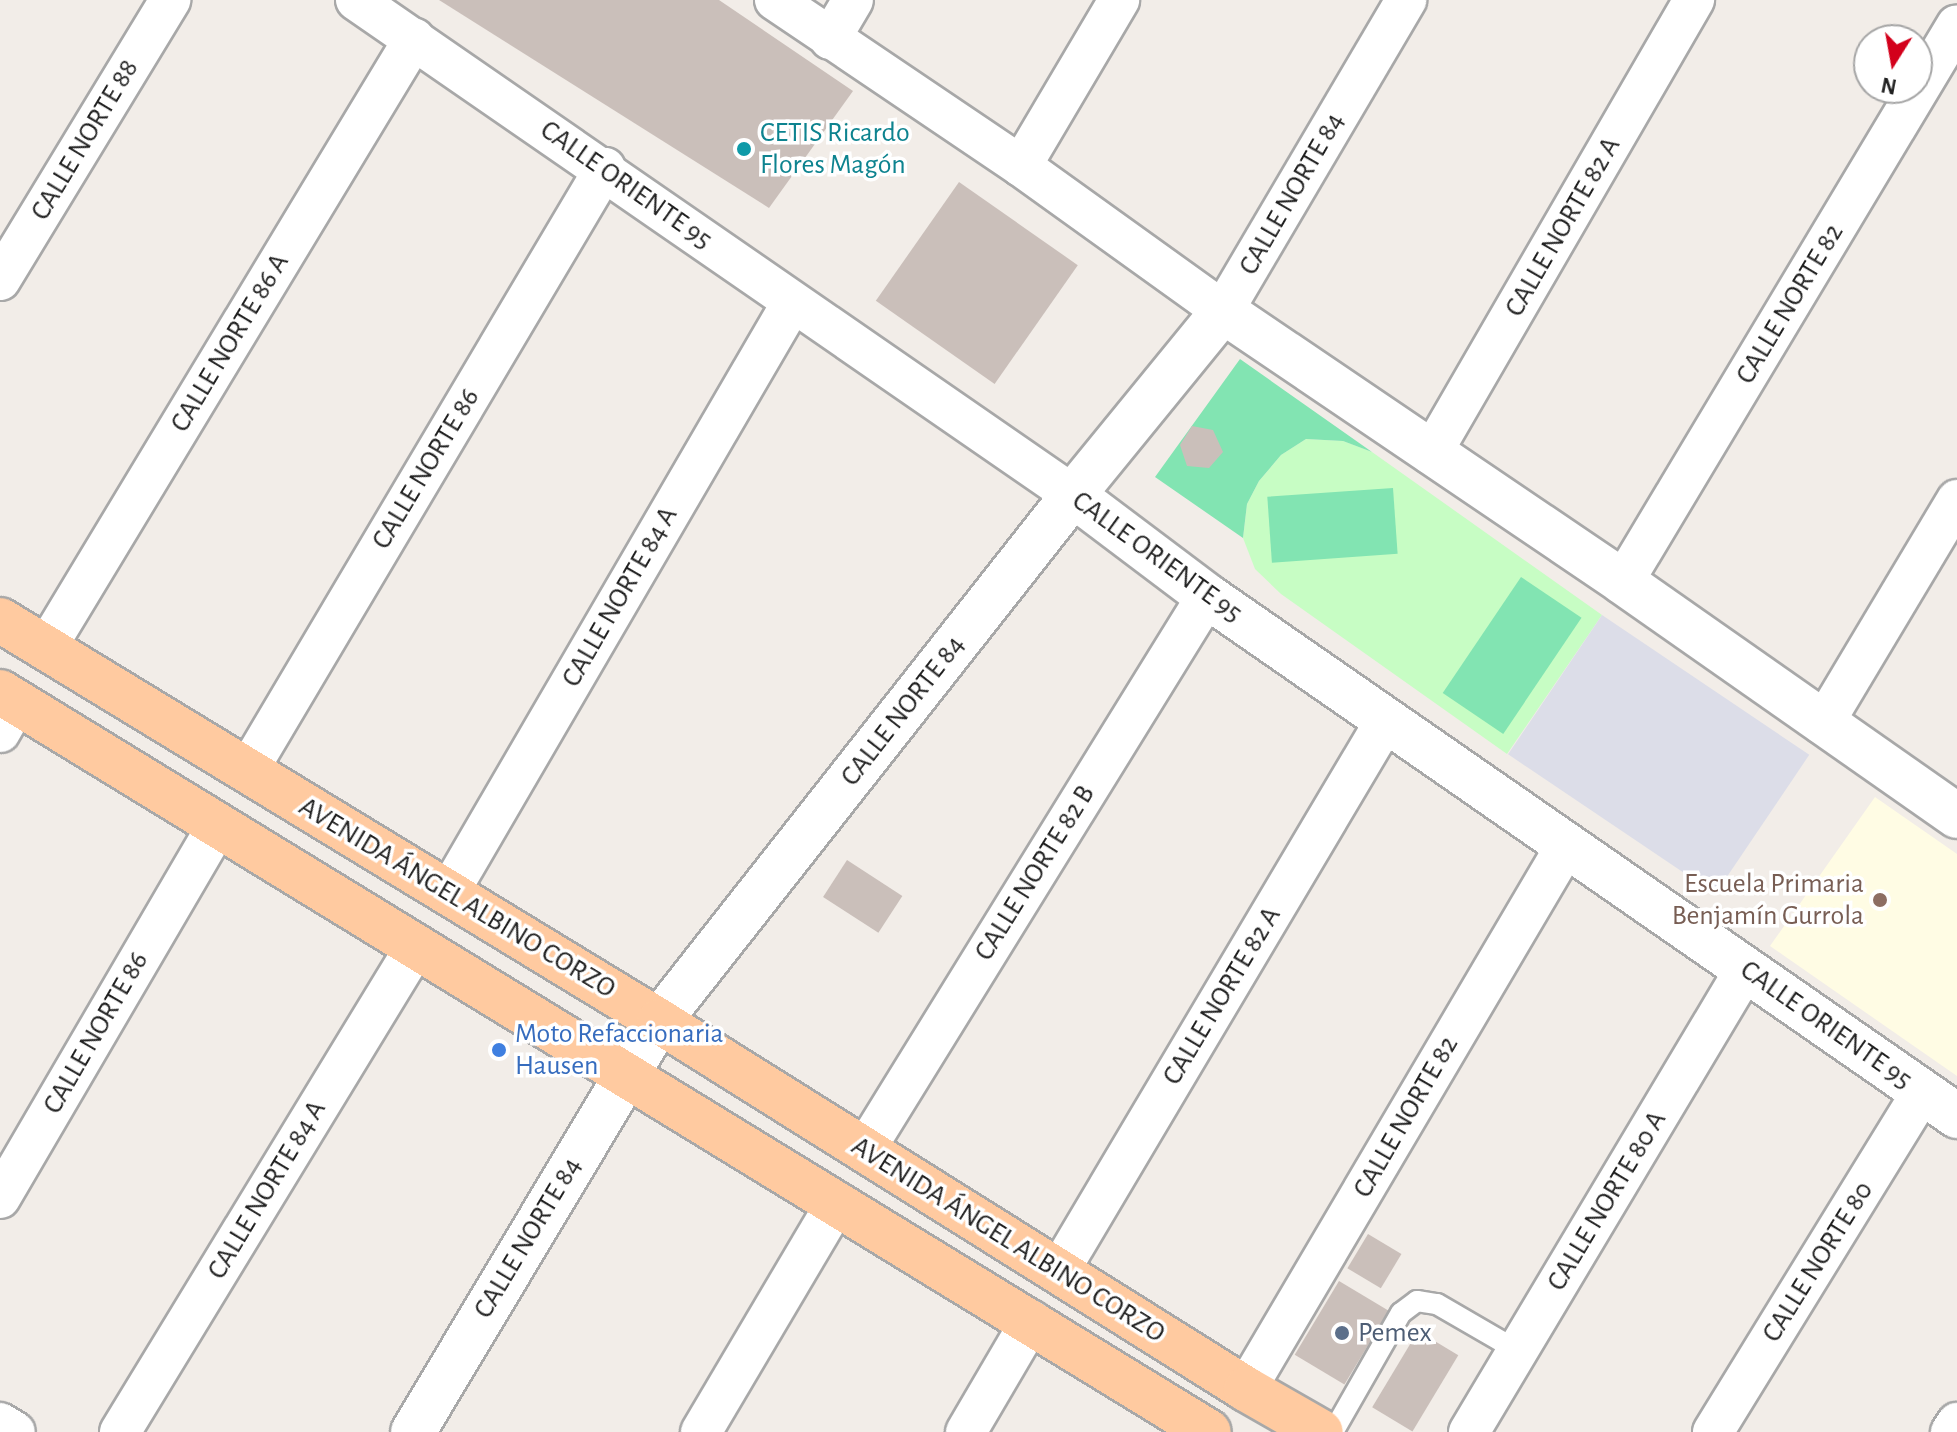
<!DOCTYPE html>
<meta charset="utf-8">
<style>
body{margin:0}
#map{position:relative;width:1957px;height:1432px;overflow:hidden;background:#f2ede8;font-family:"Alegreya Sans",sans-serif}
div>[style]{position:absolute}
.education>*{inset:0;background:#fffce4}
.park>*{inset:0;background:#c7fdc4}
.pitch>*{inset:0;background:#82e4b2;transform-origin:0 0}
.plaza>*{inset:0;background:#dcdde8;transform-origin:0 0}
.building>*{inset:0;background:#cabfba;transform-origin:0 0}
.roads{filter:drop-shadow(2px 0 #a8a8a8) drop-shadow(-2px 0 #a8a8a8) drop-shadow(0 2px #a8a8a8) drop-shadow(0 -2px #a8a8a8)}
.service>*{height:20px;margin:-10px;padding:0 10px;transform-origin:10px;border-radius:10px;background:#fff}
.minor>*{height:40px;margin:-20px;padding:0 20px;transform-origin:20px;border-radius:20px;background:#fff}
.tertiary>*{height:44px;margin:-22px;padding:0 22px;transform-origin:22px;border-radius:22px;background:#fff}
.primary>*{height:44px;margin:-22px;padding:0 22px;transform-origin:22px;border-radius:22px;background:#ffcaa0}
.dots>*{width:22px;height:22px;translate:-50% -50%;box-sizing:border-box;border:4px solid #fff;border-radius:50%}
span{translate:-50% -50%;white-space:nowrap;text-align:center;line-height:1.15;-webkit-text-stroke:7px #fff;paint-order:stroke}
.culture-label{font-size:28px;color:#0d838f}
.left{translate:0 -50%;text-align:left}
.street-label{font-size:28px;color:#212121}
.education-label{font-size:28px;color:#785e54}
.right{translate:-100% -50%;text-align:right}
.shop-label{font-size:28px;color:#366cbe}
.service-label{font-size:28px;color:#4e5e75}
.north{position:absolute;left:1853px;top:24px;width:80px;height:80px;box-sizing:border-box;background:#fff;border:2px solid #a6a6a6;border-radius:50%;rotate:191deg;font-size:22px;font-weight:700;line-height:32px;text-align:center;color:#212121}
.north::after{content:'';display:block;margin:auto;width:28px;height:36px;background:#d3001b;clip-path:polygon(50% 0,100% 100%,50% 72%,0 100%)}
</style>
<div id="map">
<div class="education">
<div style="clip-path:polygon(1875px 797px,1957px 854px,1957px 1076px,1770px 946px)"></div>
</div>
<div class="park">
<div style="clip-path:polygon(1306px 439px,1343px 441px,1372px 452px,1602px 615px,1507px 754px,1281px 594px,1255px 569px,1243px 538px,1247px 504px,1259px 481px,1281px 455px)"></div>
</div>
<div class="pitch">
<div style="clip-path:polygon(1240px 359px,1372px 452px,1343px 441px,1306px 439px,1281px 455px,1259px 481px,1247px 504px,1243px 538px,1155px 477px)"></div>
<div style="left:1393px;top:488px;width:66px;height:126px;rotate:86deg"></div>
<div style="left:1521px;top:577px;width:73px;height:140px;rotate:34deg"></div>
</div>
<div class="plaza">
<div style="left:1602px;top:615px;width:250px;height:168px;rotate:34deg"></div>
</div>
<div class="building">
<div style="clip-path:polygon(439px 0,719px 0,853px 91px,769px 208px)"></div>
<div style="left:959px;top:182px;width:145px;height:145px;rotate:35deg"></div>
<div style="clip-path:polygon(1192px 426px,1213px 430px,1223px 452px,1209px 468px,1187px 466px,1180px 445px)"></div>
<div style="left:847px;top:860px;width:66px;height:44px;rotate:33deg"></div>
<div style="left:1368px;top:1234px;width:39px;height:40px;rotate:31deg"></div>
<div style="left:1339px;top:1281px;width:58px;height:86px;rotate:31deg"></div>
<div style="left:1418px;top:1331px;width:47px;height:89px;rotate:31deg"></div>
</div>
<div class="roads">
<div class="service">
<div style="left:1333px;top:1432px;width:137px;rotate:-60.3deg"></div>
<div style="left:1401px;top:1313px;width:20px;rotate:-37deg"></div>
<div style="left:1417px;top:1301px;width:20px;rotate:9deg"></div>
<div style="left:1437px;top:1304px;width:94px;rotate:30.1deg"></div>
</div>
<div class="minor">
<div style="left:356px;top:0;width:871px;rotate:34.62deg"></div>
<div style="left:775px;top:0;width:297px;rotate:34deg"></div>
<div style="left:1021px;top:166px;width:249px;rotate:35.7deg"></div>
<div style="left:1223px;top:311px;width:361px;rotate:-59.5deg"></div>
<div style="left:830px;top:39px;width:45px;rotate:-59.5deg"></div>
<div style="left:1021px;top:166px;width:193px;rotate:-59.4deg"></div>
<div style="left:0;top:280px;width:328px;rotate:-58.7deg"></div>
<div style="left:1431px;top:454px;width:525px;rotate:-59.92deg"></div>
<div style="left:1623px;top:582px;width:649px;rotate:-59.05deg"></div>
<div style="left:46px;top:648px;width:712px;rotate:-58.86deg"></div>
<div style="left:1823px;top:724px;width:261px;rotate:-59.1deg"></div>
<div style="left:0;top:732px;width:34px;rotate:-60deg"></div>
<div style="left:248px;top:770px;width:700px;rotate:-59.33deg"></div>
<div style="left:449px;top:892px;width:682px;rotate:-59.79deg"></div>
<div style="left:864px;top:1151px;width:652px;rotate:-58.28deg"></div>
<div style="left:0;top:1198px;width:431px;rotate:-59.7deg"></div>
<div style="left:1059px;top:1271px;width:641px;rotate:-59.31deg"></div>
<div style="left:1246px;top:1389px;width:630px;rotate:-59.49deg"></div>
<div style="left:0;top:1423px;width:17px;rotate:31deg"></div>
<div style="left:120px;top:1432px;width:567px;rotate:-58.64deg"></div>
<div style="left:701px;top:1432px;width:267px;rotate:-59.4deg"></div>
<div style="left:966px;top:1432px;width:129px;rotate:-59.6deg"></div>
<div style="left:1469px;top:1432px;width:538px;rotate:-59.15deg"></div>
<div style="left:1713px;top:1432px;width:399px;rotate:-58.4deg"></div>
<div style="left:1951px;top:1432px;width:11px;rotate:-56deg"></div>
</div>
<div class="tertiary">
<div style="left:1073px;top:495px;width:168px;rotate:37deg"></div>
<div style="left:1207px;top:596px;width:913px;rotate:34.73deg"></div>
<div style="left:413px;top:1432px;width:479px;rotate:-59.1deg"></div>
<div style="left:659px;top:1021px;width:669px;rotate:-51.79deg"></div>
<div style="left:1073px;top:495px;width:237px;rotate:-50.8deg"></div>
<div style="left:1223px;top:311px;width:483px;rotate:34.1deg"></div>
<div style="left:1623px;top:582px;width:408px;rotate:35deg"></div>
</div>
<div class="primary">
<div style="left:0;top:620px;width:771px;rotate:31.32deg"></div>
<div style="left:659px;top:1021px;width:693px;rotate:32.08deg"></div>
<div style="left:1246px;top:1389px;width:86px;rotate:29.8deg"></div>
<div style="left:0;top:692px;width:1417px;rotate:31.47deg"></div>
</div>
</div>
<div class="dots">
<div style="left:744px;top:149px;background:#0f9aa8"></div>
<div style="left:1880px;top:900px;background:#8d6e63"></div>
<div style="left:499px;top:1050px;background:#3f7fe0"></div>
<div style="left:1342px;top:1333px;background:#5c6f8a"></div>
</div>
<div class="culture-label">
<span class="left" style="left:760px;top:149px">CETIS Ricardo<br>Flores Magón</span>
</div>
<div class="street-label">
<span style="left:85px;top:140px;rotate:-59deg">CALLE NORTE 88</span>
<span style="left:626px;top:185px;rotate:35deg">CALLE ORIENTE 95</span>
<span style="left:1292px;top:194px;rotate:-60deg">CALLE NORTE 84</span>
<span style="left:1563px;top:227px;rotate:-60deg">CALLE NORTE 82 A</span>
<span style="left:1790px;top:304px;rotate:-59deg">CALLE NORTE 82</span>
<span style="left:230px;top:343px;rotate:-59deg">CALLE NORTE 86 A</span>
<span style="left:426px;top:469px;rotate:-59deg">CALLE NORTE 86</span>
<span style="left:1157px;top:557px;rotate:36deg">CALLE ORIENTE 95</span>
<span style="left:620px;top:597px;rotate:-60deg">CALLE NORTE 84 A</span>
<span style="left:903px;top:711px;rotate:-52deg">CALLE NORTE 84</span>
<span style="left:1035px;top:873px;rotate:-58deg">CALLE NORTE 82 B</span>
<span style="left:457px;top:898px;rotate:31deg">AVENIDA ÁNGEL ALBINO CORZO</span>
<span style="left:1222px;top:996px;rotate:-59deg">CALLE NORTE 82 A</span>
<span style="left:1826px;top:1025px;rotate:35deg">CALLE ORIENTE 95</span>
<span style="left:96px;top:1033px;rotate:-60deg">CALLE NORTE 86</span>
<span style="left:1406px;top:1117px;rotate:-60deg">CALLE NORTE 82</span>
<span style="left:267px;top:1190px;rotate:-59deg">CALLE NORTE 84 A</span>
<span style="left:1607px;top:1201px;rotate:-59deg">CALLE NORTE 80 A</span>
<span style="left:528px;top:1238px;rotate:-59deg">CALLE NORTE 84</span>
<span style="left:1008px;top:1240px;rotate:32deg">AVENIDA ÁNGEL ALBINO CORZO</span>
<span style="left:1818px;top:1262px;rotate:-58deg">CALLE NORTE 80</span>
</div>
<div class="education-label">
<span class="right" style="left:1864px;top:900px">Escuela Primaria<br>Benjamín Gurrola</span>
</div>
<div class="shop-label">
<span class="left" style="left:515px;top:1050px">Moto Refaccionaria<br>Hausen</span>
</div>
<div class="service-label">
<span class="left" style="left:1358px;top:1333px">Pemex</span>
</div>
<div class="north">N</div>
</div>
